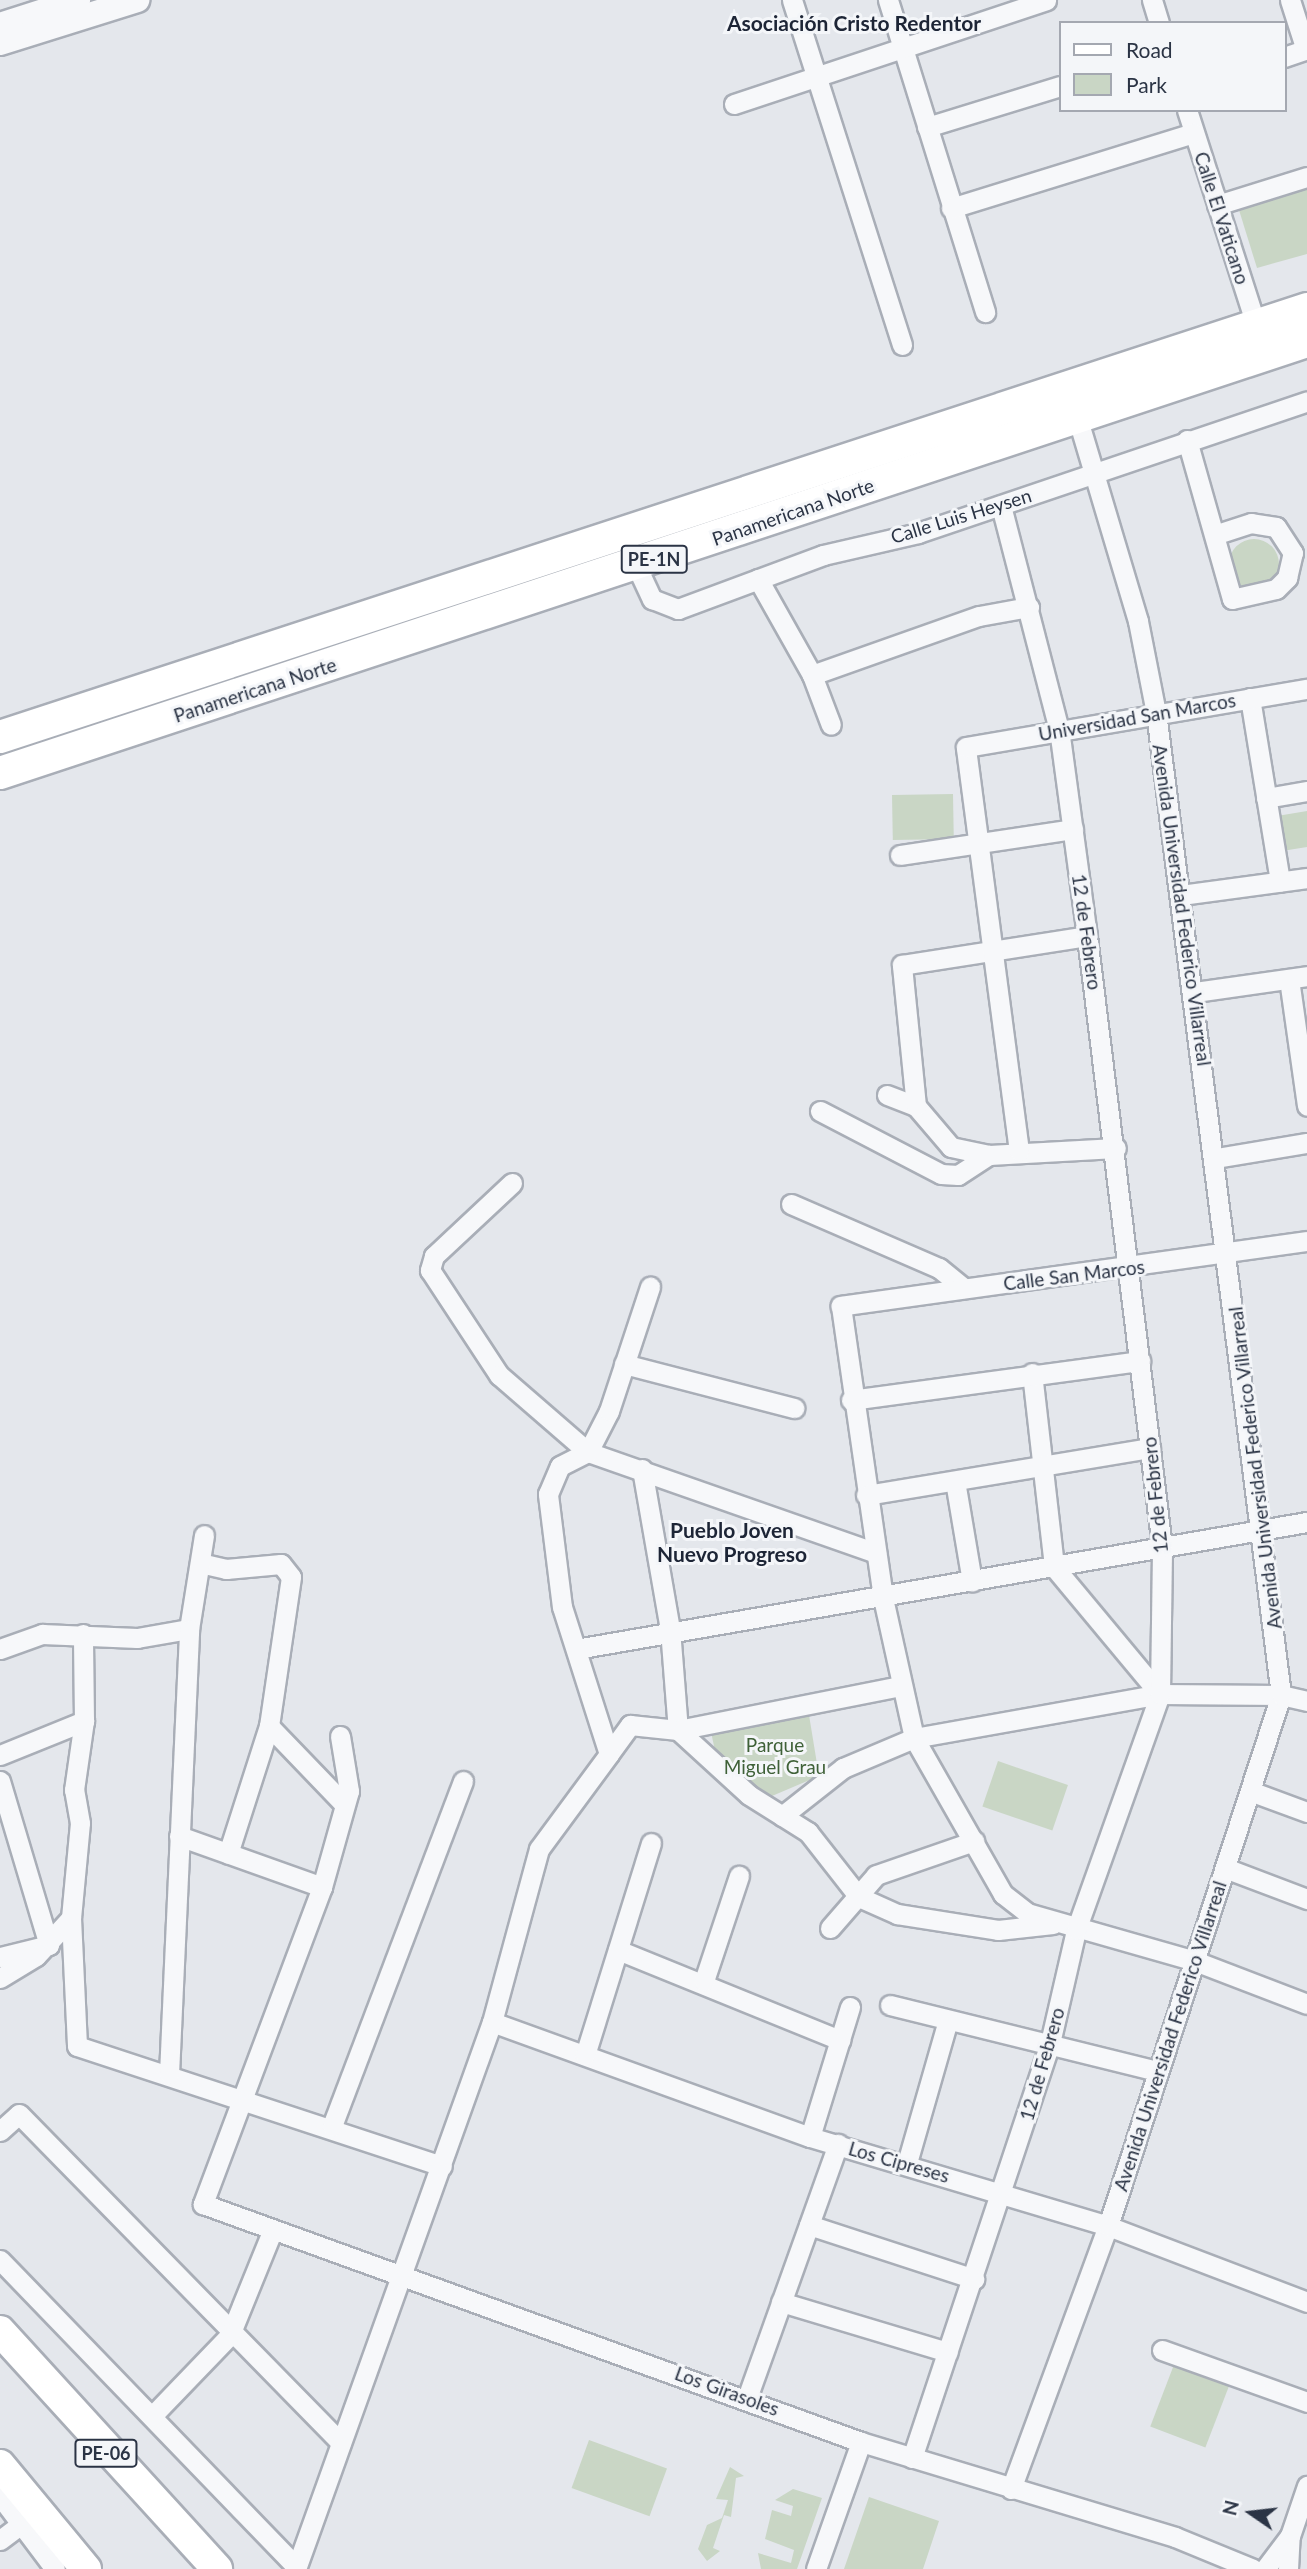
<!DOCTYPE html>
<meta charset="utf-8">
<style>
body{margin:0}
#map{position:relative;width:1307px;height:2569px;overflow:hidden;background:#e4e7ec;font-family:Lato,sans-serif}
div>[style]{position:absolute}
.green>*{inset:0;background:#c9d6c5;transform-origin:0 0}
.round{border-radius:50%}
.roads{filter:drop-shadow(2px 0 #a9aeb7) drop-shadow(-2px 0 #a9aeb7) drop-shadow(0 2px #a9aeb7) drop-shadow(0 -2px #a9aeb7)}
.minor>*{height:19px;margin:-9.5px;padding:0 9.5px;transform-origin:9.5px;border-radius:9.5px;background:#f7f8fa}
.tertiary>*{height:24px;margin:-12px;padding:0 12px;transform-origin:12px;border-radius:12px;background:#f7f8fa}
.primary>*{height:30px;margin:-15px;padding:0 15px;transform-origin:15px;border-radius:15px;background:#fff}
.trunk>*{height:32px;margin:-16px;padding:0 16px;transform-origin:16px;border-radius:16px;background:#fff}
span{translate:-50% -50%;white-space:nowrap;text-align:center;line-height:1.15;-webkit-text-stroke:6px #f4f6f9;paint-order:stroke}
.shield-label span{padding:2px 5px;background:#f4f6f9;border:2px solid;border-radius:5px;-webkit-text-stroke-width:0}
.shield-label{font-size:18px;color:#2b3445;font-weight:700}
.street-label{font-size:19px;color:#2b3445}
.park-label{font-size:19px;color:#3f6138}
.neighbourhood-label{font-size:21px;color:#1d2536;font-weight:700}
.legend{position:absolute;left:1059px;top:21px;width:228px;height:91px;box-sizing:border-box;background:#f4f6f9;border:2px solid #a4a8b1;margin:0;padding:9px 12px;list-style:none;font-size:21px;color:#2b3445}
.legend li{display:flex;align-items:center;gap:14px;height:35px}
.legend b{width:35px;border:2px solid #a4a8b1}
.north{position:absolute;left:1216px;top:2478px;width:70px;height:70px;-webkit-text-stroke:5px #f4f6f9;paint-order:stroke;rotate:284deg;font-size:19px;font-weight:700;line-height:28px;text-align:center;color:#2b3445}
.north::after{content:'';display:block;margin:auto;width:24px;height:32px;background:#2b3445;clip-path:polygon(50% 0,100% 100%,50% 72%,0 100%)}
</style>
<div id="map">
<div class="green">
<div style="clip-path:polygon(1307px 189px,1307px 254px,1257px 268px,1239px 210px)"></div>
<div class="round" style="left:1229px;top:539px;width:50px;height:50px"></div>
<div style="left:953px;top:794px;width:45px;height:61px;rotate:89deg"></div>
<div style="clip-path:polygon(1307px 811px,1307px 847px,1282px 851px,1277px 816px)"></div>
<div style="clip-path:polygon(809px 1715px,819px 1776px,772px 1796px,717px 1760px,711px 1732px)"></div>
<div style="left:998px;top:1761px;width:74px;height:48px;rotate:19deg"></div>
<div style="left:1175px;top:2362px;width:59px;height:69px;rotate:21deg"></div>
<div style="left:589px;top:2440px;width:83px;height:51px;rotate:20deg"></div>
<div style="clip-path:polygon(730px 2467px,744px 2476px,736px 2478px,731px 2517px,724px 2515px,713px 2548px,720px 2551px,707px 2561px,698px 2549px,707px 2525px,722px 2518px,728px 2500px,716px 2499px)"></div>
<div style="clip-path:polygon(793px 2489px,822px 2498px,797px 2569px,761px 2569px,758px 2553px,791px 2563px,794px 2550px,765px 2539px,772px 2510px,791px 2516px,793px 2506px,775px 2500px)"></div>
<div style="clip-path:polygon(869px 2497px,939px 2521px,923px 2569px,844px 2569px)"></div>
</div>
<div class="roads">
<div class="minor">
<div style="left:792px;top:0;width:362px;rotate:72.3deg"></div>
<div style="left:888px;top:0;width:327px;rotate:72.7deg"></div>
<div style="left:1152px;top:0;width:24px;rotate:73deg"></div>
<div style="left:1290px;top:0;width:52px;rotate:72.3deg"></div>
<div style="left:1284px;top:57px;width:24px;rotate:-19deg"></div>
<div style="left:734px;top:104px;width:329px;rotate:-18.4deg"></div>
<div style="left:1187px;top:110px;width:226px;rotate:72.2deg"></div>
<div style="left:927px;top:127px;width:139px;rotate:-17.1deg"></div>
<div style="left:1217px;top:205px;width:94px;rotate:-17.3deg"></div>
<div style="left:951px;top:208px;width:254px;rotate:-17.2deg"></div>
<div style="left:1187px;top:440px;width:165px;rotate:74.2deg"></div>
<div style="left:1232px;top:599px;width:45px;rotate:-12.8deg"></div>
<div style="left:1276px;top:589px;width:16px;rotate:-45deg"></div>
<div style="left:1287px;top:578px;width:26px;rotate:-77deg"></div>
<div style="left:1293px;top:553px;width:31px;rotate:-123deg"></div>
<div style="left:1276px;top:527px;width:25px;rotate:-171deg"></div>
<div style="left:1251px;top:523px;width:38px;rotate:162deg"></div>
<div style="left:636px;top:565px;width:38px;rotate:65deg"></div>
<div style="left:652px;top:599px;width:28px;rotate:21deg"></div>
<div style="left:678px;top:609px;width:155px;rotate:-20.4deg"></div>
<div style="left:823px;top:555px;width:98px;rotate:-13deg"></div>
<div style="left:918px;top:533px;width:411px;rotate:-18.7deg"></div>
<div style="left:758px;top:579px;width:110px;rotate:60.6deg"></div>
<div style="left:812px;top:675px;width:53px;rotate:69.2deg"></div>
<div style="left:812px;top:675px;width:177px;rotate:-19.5deg"></div>
<div style="left:979px;top:616px;width:51px;rotate:-10.2deg"></div>
<div style="left:1250px;top:698px;width:186px;rotate:80.7deg"></div>
<div style="left:1266px;top:798px;width:42px;rotate:-9.7deg"></div>
<div style="left:900px;top:855px;width:175px;rotate:-8.5deg"></div>
<div style="left:1181px;top:895px;width:127px;rotate:-7.7deg"></div>
<div style="left:1289px;top:979px;width:128px;rotate:81.9deg"></div>
<div style="left:1195px;top:992px;width:113px;rotate:-8.1deg"></div>
<div style="left:887px;top:1095px;width:31px;rotate:21deg"></div>
<div style="left:916px;top:1106px;width:54px;rotate:49.5deg"></div>
<div style="left:951px;top:1147px;width:39px;rotate:12deg"></div>
<div style="left:989px;top:1155px;width:127px;rotate:-3.2deg"></div>
<div style="left:916px;top:1106px;width:142px;rotate:-95.7deg"></div>
<div style="left:902px;top:965px;width:187px;rotate:-8.9deg"></div>
<div style="left:820px;top:1111px;width:136px;rotate:27.5deg"></div>
<div style="left:941px;top:1174px;width:17px;rotate:3deg"></div>
<div style="left:958px;top:1175px;width:37px;rotate:-33deg"></div>
<div style="left:1019px;top:1151px;width:407px;rotate:-97.5deg"></div>
<div style="left:966px;top:747px;width:346px;rotate:-9.7deg"></div>
<div style="left:1216px;top:1158px;width:92px;rotate:-9.4deg"></div>
<div style="left:512px;top:1183px;width:107px;rotate:136.9deg"></div>
<div style="left:434px;top:1256px;width:15px;rotate:106deg"></div>
<div style="left:430px;top:1270px;width:126px;rotate:56.7deg"></div>
<div style="left:499px;top:1375px;width:118px;rotate:40.9deg"></div>
<div style="left:588px;top:1452px;width:305px;rotate:19.3deg"></div>
<div style="left:791px;top:1204px;width:161px;rotate:23.4deg"></div>
<div style="left:939px;top:1268px;width:32px;rotate:39deg"></div>
<div style="left:1307px;top:1241px;width:471px;rotate:172.1deg"></div>
<div style="left:841px;top:1306px;width:295px;rotate:81.8deg"></div>
<div style="left:883px;top:1598px;width:143px;rotate:77.5deg"></div>
<div style="left:914px;top:1738px;width:180px;rotate:60.3deg"></div>
<div style="left:1003px;top:1894px;width:31px;rotate:38deg"></div>
<div style="left:1027px;top:1913px;width:175px;rotate:15.9deg"></div>
<div style="left:1195px;top:1961px;width:120px;rotate:21deg"></div>
<div style="left:624px;top:1364px;width:176px;rotate:14.5deg"></div>
<div style="left:1032px;top:1373px;width:195px;rotate:83.5deg"></div>
<div style="left:1054px;top:1567px;width:165px;rotate:50.2deg"></div>
<div style="left:851px;top:1400px;width:292px;rotate:-7.7deg"></div>
<div style="left:642px;top:1469px;width:162px;rotate:80.1deg"></div>
<div style="left:670px;top:1629px;width:101px;rotate:85.5deg"></div>
<div style="left:678px;top:1730px;width:96px;rotate:42.5deg"></div>
<div style="left:749px;top:1795px;width:70px;rotate:32.1deg"></div>
<div style="left:808px;top:1832px;width:83px;rotate:51.9deg"></div>
<div style="left:859px;top:1897px;width:42px;rotate:24.1deg"></div>
<div style="left:897px;top:1914px;width:102px;rotate:9deg"></div>
<div style="left:998px;top:1930px;width:55px;rotate:-6.2deg"></div>
<div style="left:955px;top:1481px;width:102px;rotate:80.4deg"></div>
<div style="left:866px;top:1495px;width:288px;rotate:-9.4deg"></div>
<div style="left:200px;top:1563px;width:27px;rotate:13deg"></div>
<div style="left:226px;top:1569px;width:55px;rotate:-5.2deg"></div>
<div style="left:281px;top:1564px;width:16px;rotate:52deg"></div>
<div style="left:291px;top:1577px;width:151px;rotate:98.4deg"></div>
<div style="left:269px;top:1726px;width:134px;rotate:107.8deg"></div>
<div style="left:0;top:1649px;width:45px;rotate:-19.7deg"></div>
<div style="left:42px;top:1634px;width:95px;rotate:2.4deg"></div>
<div style="left:137px;top:1638px;width:53px;rotate:-9.8deg"></div>
<div style="left:189px;top:1629px;width:95px;rotate:-80.9deg"></div>
<div style="left:576px;top:1649px;width:742px;rotate:-9.86deg"></div>
<div style="left:269px;top:1726px;width:108px;rotate:46.1deg"></div>
<div style="left:340px;top:1736px;width:56px;rotate:80.7deg"></div>
<div style="left:349px;top:1791px;width:100px;rotate:105.7deg"></div>
<div style="left:322px;top:1887px;width:339px;rotate:110.6deg"></div>
<div style="left:203px;top:2204px;width:700px;rotate:19.89deg"></div>
<div style="left:861px;top:2442px;width:328px;rotate:16.8deg"></div>
<div style="left:1175px;top:2537px;width:84px;rotate:22.3deg"></div>
<div style="left:609px;top:1754px;width:36px;rotate:-54deg"></div>
<div style="left:630px;top:1725px;width:48px;rotate:5.9deg"></div>
<div style="left:678px;top:1730px;width:226px;rotate:-11.2deg"></div>
<div style="left:0;top:1755px;width:91px;rotate:-22deg"></div>
<div style="left:0;top:1781px;width:171px;rotate:73.4deg"></div>
<div style="left:49px;top:1945px;width:50px;rotate:166.2deg"></div>
<div style="left:1250px;top:1791px;width:61px;rotate:20.2deg"></div>
<div style="left:782px;top:1816px;width:78px;rotate:-38.2deg"></div>
<div style="left:843px;top:1768px;width:77px;rotate:-22.9deg"></div>
<div style="left:914px;top:1738px;width:250px;rotate:-10.1deg"></div>
<div style="left:1160px;top:1694px;width:121px;rotate:0.5deg"></div>
<div style="left:1281px;top:1695px;width:27px;rotate:13deg"></div>
<div style="left:179px;top:1836px;width:152px;rotate:19.6deg"></div>
<div style="left:1225px;top:1868px;width:88px;rotate:20.7deg"></div>
<div style="left:71px;top:1918px;width:128px;rotate:87.3deg"></div>
<div style="left:77px;top:2046px;width:384px;rotate:18.2deg"></div>
<div style="left:830px;top:1928px;width:70px;rotate:-49deg"></div>
<div style="left:876px;top:1875px;width:104px;rotate:-19.1deg"></div>
<div style="left:618px;top:1950px;width:240px;rotate:22.1deg"></div>
<div style="left:0;top:1978px;width:42px;rotate:-31.4deg"></div>
<div style="left:36px;top:1956px;width:52px;rotate:-47.4deg"></div>
<div style="left:71px;top:1918px;width:95px;rotate:-84.6deg"></div>
<div style="left:80px;top:1823px;width:34px;rotate:-100deg"></div>
<div style="left:74px;top:1790px;width:70px;rotate:-81.8deg"></div>
<div style="left:84px;top:1721px;width:87px;rotate:-90.7deg"></div>
<div style="left:704px;top:1981px;width:111px;rotate:-71.6deg"></div>
<div style="left:890px;top:2005px;width:275px;rotate:13.9deg"></div>
<div style="left:492px;top:2022px;width:338px;rotate:19.9deg"></div>
<div style="left:810px;top:2137px;width:311px;rotate:16.6deg"></div>
<div style="left:1108px;top:2226px;width:213px;rotate:20.9deg"></div>
<div style="left:585px;top:2055px;width:222px;rotate:-72.7deg"></div>
<div style="left:169px;top:2074px;width:445px;rotate:-87.4deg"></div>
<div style="left:332px;top:2126px;width:369px;rotate:-69.2deg"></div>
<div style="left:0;top:2131px;width:25px;rotate:-42deg"></div>
<div style="left:19px;top:2114px;width:460px;rotate:45.6deg"></div>
<div style="left:810px;top:2137px;width:136px;rotate:-72.9deg"></div>
<div style="left:907px;top:2163px;width:149px;rotate:-74deg"></div>
<div style="left:809px;top:2225px;width:174px;rotate:18.1deg"></div>
<div style="left:0;top:2260px;width:426px;rotate:46deg"></div>
<div style="left:781px;top:2302px;width:174px;rotate:16.7deg"></div>
<div style="left:1162px;top:2350px;width:154px;rotate:19.7deg"></div>
<div style="left:747px;top:2398px;width:270px;rotate:-70.3deg"></div>
<div style="left:153px;top:2415px;width:111px;rotate:-46.1deg"></div>
<div style="left:230px;top:2335px;width:114px;rotate:-67.9deg"></div>
<div style="left:912px;top:2458px;width:437px;rotate:-71.6deg"></div>
<div style="left:1050px;top:2043px;width:116px;rotate:-77deg"></div>
<div style="left:1076px;top:1930px;width:251px;rotate:-70.4deg"></div>
<div style="left:1160px;top:1694px;width:147px;rotate:-89.2deg"></div>
<div style="left:1162px;top:1547px;width:616px;rotate:-97deg"></div>
<div style="left:1087px;top:936px;width:208px;rotate:-97.7deg"></div>
<div style="left:1059px;top:730px;width:232px;rotate:-104.5deg"></div>
<div style="left:1011px;top:2489px;width:280px;rotate:-69.8deg"></div>
<div style="left:1108px;top:2226px;width:558px;rotate:-71.95deg"></div>
<div style="left:1281px;top:1695px;width:990px;rotate:-97.25deg"></div>
<div style="left:1156px;top:713px;width:94px;rotate:-101.1deg"></div>
<div style="left:1138px;top:621px;width:213px;rotate:-106.6deg"></div>
<div style="left:0;top:2496px;width:91px;rotate:53deg"></div>
<div style="left:0;top:2540px;width:26px;rotate:-37deg"></div>
<div style="left:296px;top:2569px;width:581px;rotate:-70.29deg"></div>
<div style="left:492px;top:2022px;width:179px;rotate:-74.8deg"></div>
<div style="left:539px;top:1849px;width:118px;rotate:-53.6deg"></div>
<div style="left:609px;top:1754px;width:154px;rotate:-107.7deg"></div>
<div style="left:562px;top:1607px;width:114px;rotate:-97.1deg"></div>
<div style="left:548px;top:1494px;width:30px;rotate:-67deg"></div>
<div style="left:560px;top:1466px;width:31px;rotate:-27deg"></div>
<div style="left:588px;top:1452px;width:46px;rotate:-62.9deg"></div>
<div style="left:609px;top:1411px;width:131px;rotate:-71.7deg"></div>
<div style="left:816px;top:2569px;width:135px;rotate:-70.5deg"></div>
<div style="left:1265px;top:2569px;width:41px;rotate:-52.9deg"></div>
<div style="left:1288px;top:2569px;width:33px;rotate:-87deg"></div>
<div style="left:1290px;top:2536px;width:53px;rotate:-71.2deg"></div>
</div>
<div class="tertiary">
<div style="left:0;top:25px;width:82px;rotate:-17.8deg"></div>
<div style="left:0;top:43px;width:144px;rotate:-17.4deg"></div>
</div>
<div class="primary">
<div style="left:0;top:2331px;width:322px;rotate:47.6deg"></div>
<div style="left:0;top:2465px;width:135px;rotate:50.4deg"></div>
</div>
<div class="trunk">
<div style="left:0;top:737px;width:1375px;rotate:-18.13deg"></div>
<div style="left:0;top:773px;width:1377px;rotate:-18.29deg"></div>
</div>
</div>
<div class="shield-label">
<span style="left:654px;top:559px">PE-1N</span>
<span style="left:106px;top:2453px">PE-06</span>
</div>
<div class="street-label">
<span style="left:1222px;top:218px;rotate:72deg">Calle El Vaticano</span>
<span style="left:793px;top:512px;rotate:-19deg">Panamericana Norte</span>
<span style="left:961px;top:516px;rotate:-17deg">Calle Luis Heysen</span>
<span style="left:255px;top:690px;rotate:-18deg">Panamericana Norte</span>
<span style="left:1137px;top:717px;rotate:-10deg">Universidad San Marcos</span>
<span style="left:1182px;top:905px;rotate:82deg">Avenida Universidad Federico Villarreal</span>
<span style="left:1087px;top:932px;rotate:82deg">12 de Febrero</span>
<span style="left:1074px;top:1275px;rotate:-7deg">Calle San Marcos</span>
<span style="left:1255px;top:1468px;rotate:-97deg">Avenida Universidad Federico Villarreal</span>
<span style="left:1155px;top:1495px;rotate:-96deg">12 de Febrero</span>
<span style="left:1170px;top:2036px;rotate:-72deg">Avenida Universidad Federico Villarreal</span>
<span style="left:1042px;top:2064px;rotate:-74deg">12 de Febrero</span>
<span style="left:899px;top:2162px;rotate:16deg">Los Cipreses</span>
<span style="left:727px;top:2391px;rotate:20deg">Los Girasoles</span>
</div>
<div class="park-label">
<span style="left:775px;top:1756px">Parque<br>Miguel Grau</span>
</div>
<div class="neighbourhood-label">
<span style="left:854px;top:23px">Asociación Cristo Redentor</span>
<span style="left:732px;top:1542px">Pueblo Joven<br>Nuevo Progreso</span>
</div>
<ul class="legend">
<li><b style="height:9px;background:#fff"></b>Road</li>
<li><b style="height:19px;background:#c9d6c5"></b>Park</li>
</ul>
<div class="north">N</div>
</div>
